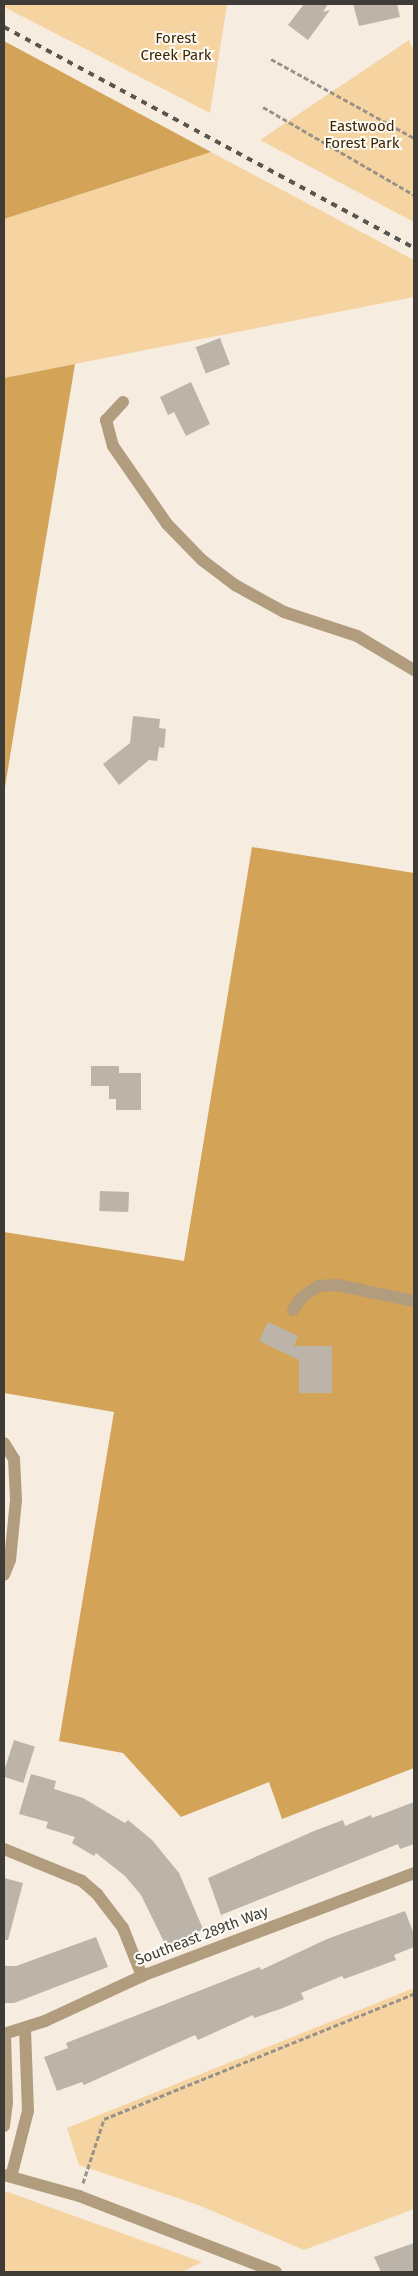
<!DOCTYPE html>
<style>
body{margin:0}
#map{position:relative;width:418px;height:2276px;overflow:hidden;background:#f6ece0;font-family:"Fira Sans",sans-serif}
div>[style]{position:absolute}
.green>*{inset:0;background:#f6d4a2}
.forest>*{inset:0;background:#d3a357}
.building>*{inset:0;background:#bcb4a8;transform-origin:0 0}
.path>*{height:3px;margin-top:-1.5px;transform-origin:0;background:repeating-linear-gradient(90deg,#99928a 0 5px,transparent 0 7.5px)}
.minor>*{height:12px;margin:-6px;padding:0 6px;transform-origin:6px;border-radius:6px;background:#b19c7e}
.rail>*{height:4px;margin-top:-2px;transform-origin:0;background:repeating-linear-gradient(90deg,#59554f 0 6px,transparent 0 12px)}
span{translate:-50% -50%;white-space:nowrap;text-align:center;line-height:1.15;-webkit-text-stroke:4px #fefbf5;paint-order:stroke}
.park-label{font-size:15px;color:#3c2806}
.street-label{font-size:15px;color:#3f3c37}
.frame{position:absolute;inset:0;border:5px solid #3f3c37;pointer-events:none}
</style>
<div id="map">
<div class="green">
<div style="clip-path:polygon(4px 4px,227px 4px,210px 113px,4px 7px)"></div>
<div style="clip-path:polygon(409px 40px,414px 53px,414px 222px,260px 140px)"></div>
<div style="clip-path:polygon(211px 152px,414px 260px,414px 297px,4px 378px,4px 219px)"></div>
<div style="clip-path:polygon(414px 1988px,414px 2209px,304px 2250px,198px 2205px,79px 2165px,67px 2128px)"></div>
<div style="clip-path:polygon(8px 2192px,113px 2230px,202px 2262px,182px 2272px,4px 2272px,4px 2193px)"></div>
</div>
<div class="forest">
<div style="clip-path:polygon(4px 41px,211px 152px,4px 219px)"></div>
<div style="clip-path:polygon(75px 364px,30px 634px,4px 793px,4px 378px)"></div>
<div style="clip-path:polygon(252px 847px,414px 873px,414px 1768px,282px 1819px,269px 1782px,181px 1817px,123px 1753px,59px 1741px,114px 1412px,4px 1393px,4px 1232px,184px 1261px)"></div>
</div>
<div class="building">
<div style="clip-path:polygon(304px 4px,328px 4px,323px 12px,330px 10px,308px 40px,288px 25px)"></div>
<div style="clip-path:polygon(353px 4px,397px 4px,400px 17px,359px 26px)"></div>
<div style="left:220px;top:338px;width:28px;height:26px;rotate:69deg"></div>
<div style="clip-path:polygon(191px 382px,210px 424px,186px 436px,174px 412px,168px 415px,160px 397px)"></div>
<div style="clip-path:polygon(133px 716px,160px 719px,159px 728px,166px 729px,164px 748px,159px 747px,157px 761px,149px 760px,119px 785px,103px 764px,130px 743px)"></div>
<div style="clip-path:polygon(91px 1066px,119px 1066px,119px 1073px,141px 1073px,141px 1110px,116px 1110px,116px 1099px,109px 1099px,109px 1086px,91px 1086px)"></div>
<div style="left:100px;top:1191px;width:29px;height:20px;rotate:2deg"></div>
<div style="clip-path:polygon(268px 1322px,298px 1336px,294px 1346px,332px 1346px,332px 1393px,299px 1393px,299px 1360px,259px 1341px)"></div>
<div style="left:14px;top:1740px;width:22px;height:38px;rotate:18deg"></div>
<div style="clip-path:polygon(31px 1774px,56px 1781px,54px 1789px,83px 1798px,125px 1823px,128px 1820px,152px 1840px,179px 1873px,204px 1931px,167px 1948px,141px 1895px,125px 1876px,96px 1853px,94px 1856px,72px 1843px,75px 1837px,46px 1828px,48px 1822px,19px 1814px)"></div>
<div style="clip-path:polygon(414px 1802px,414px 1844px,400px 1849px,398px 1844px,221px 1915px,208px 1878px,314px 1831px,343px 1820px,345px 1826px,371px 1815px,372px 1818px)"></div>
<div style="clip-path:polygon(4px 1878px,23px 1883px,8px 1940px,4px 1940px)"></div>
<div style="clip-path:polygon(405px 1911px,414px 1934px,414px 1947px,394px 1955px,396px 1960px,344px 1979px,342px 1976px,301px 1993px,304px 1999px,283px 2008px,254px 2018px,253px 2015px,198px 2040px,195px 2035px,84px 2085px,82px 2082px,57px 2091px,44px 2057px,68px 2048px,66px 2043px,260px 1967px,261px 1970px,327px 1939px)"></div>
<div style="clip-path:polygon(96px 1937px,108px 1967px,14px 2003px,4px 2003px,4px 1966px,16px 1966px)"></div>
<div style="clip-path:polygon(414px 2243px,414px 2272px,381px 2272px,374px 2257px)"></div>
</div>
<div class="path">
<div style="left:271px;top:59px;width:163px;rotate:28.9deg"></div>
<div style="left:263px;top:107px;width:175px;rotate:30.2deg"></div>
<div style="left:83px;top:2183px;width:67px;rotate:-71.8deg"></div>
<div style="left:104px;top:2119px;width:334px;rotate:-22deg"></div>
</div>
<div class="minor">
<div style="left:123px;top:402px;width:25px;rotate:133deg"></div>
<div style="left:106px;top:420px;width:27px;rotate:75deg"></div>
<div style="left:113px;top:446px;width:95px;rotate:55.3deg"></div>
<div style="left:167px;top:524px;width:50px;rotate:45.8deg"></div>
<div style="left:202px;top:560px;width:41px;rotate:37.1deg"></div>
<div style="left:235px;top:585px;width:56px;rotate:28.9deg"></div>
<div style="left:284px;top:612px;width:77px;rotate:18.2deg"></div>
<div style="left:357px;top:636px;width:66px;rotate:30.8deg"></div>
<div style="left:293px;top:1310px;width:14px;rotate:-56deg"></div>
<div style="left:301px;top:1298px;width:21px;rotate:-35deg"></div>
<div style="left:318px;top:1286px;width:19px;rotate:-3deg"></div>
<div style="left:337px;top:1285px;width:79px;rotate:11.7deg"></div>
<div style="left:4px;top:1443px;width:19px;rotate:58deg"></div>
<div style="left:14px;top:1459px;width:41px;rotate:87.2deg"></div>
<div style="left:16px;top:1500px;width:60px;rotate:95.7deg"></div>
<div style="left:10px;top:1560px;width:16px;rotate:112deg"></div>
<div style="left:4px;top:1849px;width:84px;rotate:22.3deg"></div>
<div style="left:82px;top:1881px;width:20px;rotate:41deg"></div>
<div style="left:97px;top:1894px;width:43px;rotate:52.6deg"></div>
<div style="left:123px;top:1928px;width:52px;rotate:68.4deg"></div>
<div style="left:4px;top:2034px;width:43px;rotate:-17.6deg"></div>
<div style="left:45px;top:2021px;width:107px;rotate:-24.9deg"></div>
<div style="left:142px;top:1976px;width:291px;rotate:-20.7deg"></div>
<div style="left:4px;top:2126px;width:23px;rotate:-83deg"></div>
<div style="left:7px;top:2103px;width:69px;rotate:-91.7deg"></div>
<div style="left:4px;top:2175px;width:78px;rotate:15.6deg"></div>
<div style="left:79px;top:2196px;width:211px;rotate:21.1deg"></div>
<div style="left:11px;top:2177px;width:68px;rotate:-75.6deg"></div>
<div style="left:28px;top:2111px;width:83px;rotate:-92.1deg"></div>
</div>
<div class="rail">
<div style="left:4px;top:27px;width:466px;rotate:28.3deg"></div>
</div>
<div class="park-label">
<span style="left:176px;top:47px">Forest<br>Creek Park</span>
<span style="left:362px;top:135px">Eastwood<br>Forest Park</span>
</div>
<div class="street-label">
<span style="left:202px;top:1936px;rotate:-21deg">Southeast 289th Way</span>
</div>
<div class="frame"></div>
</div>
